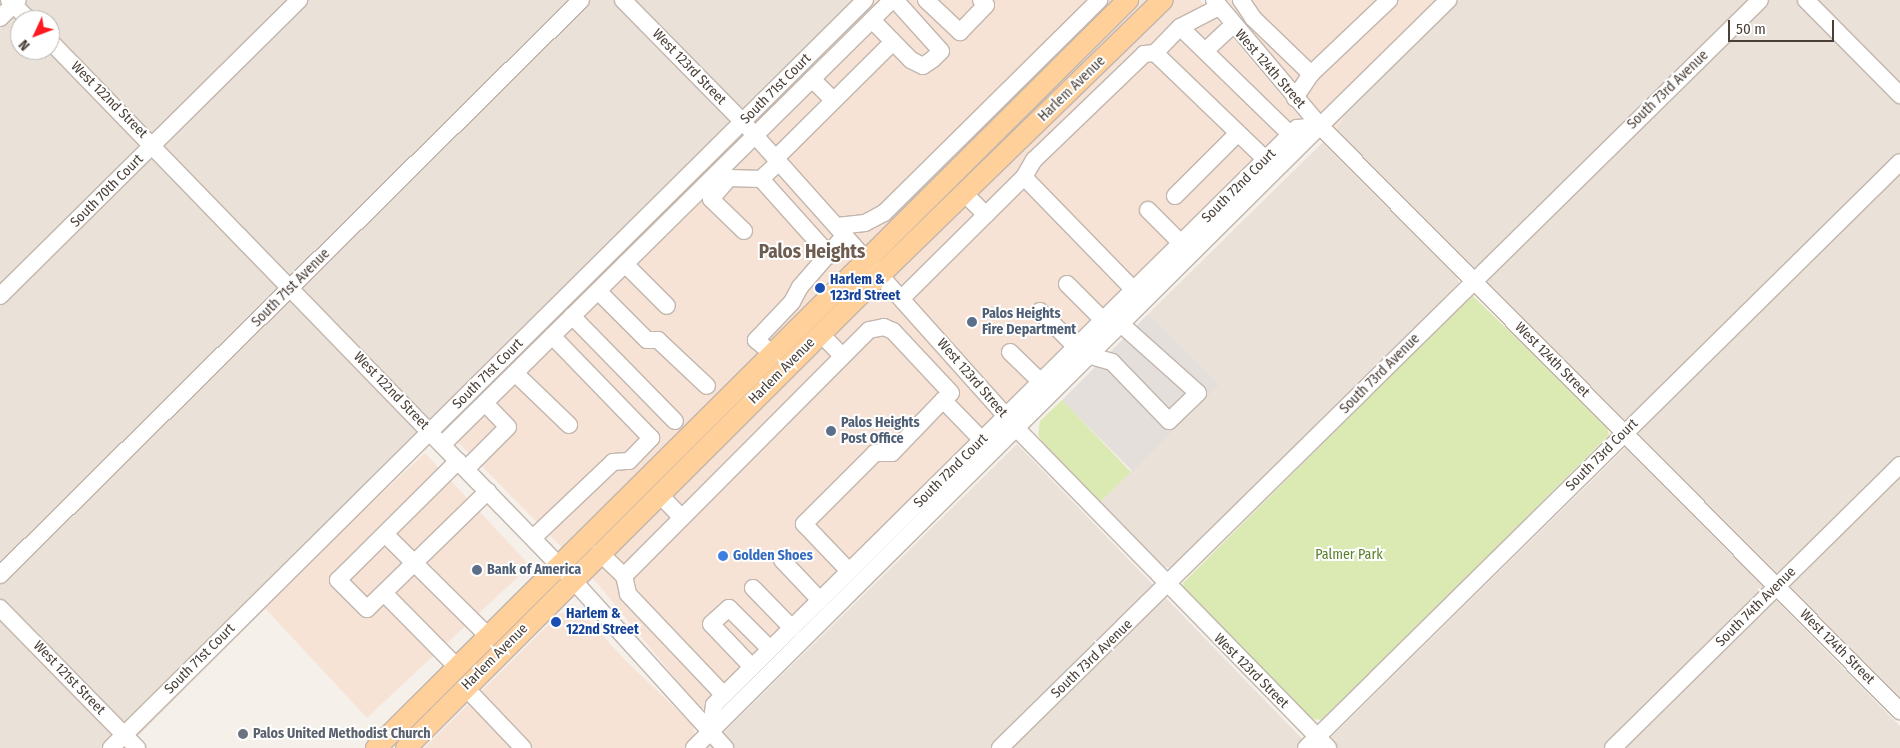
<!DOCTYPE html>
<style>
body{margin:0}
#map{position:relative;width:1900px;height:748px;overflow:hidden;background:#f6f0eb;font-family:"Fira Sans Condensed",sans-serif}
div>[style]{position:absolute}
.residential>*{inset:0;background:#eae1d9}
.commercial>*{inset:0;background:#f7e3d6;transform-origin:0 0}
.industrial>*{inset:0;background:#e5dfdc;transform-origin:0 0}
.green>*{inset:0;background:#dbeab3}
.roads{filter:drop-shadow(1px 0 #c2b6ad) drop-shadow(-1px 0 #c2b6ad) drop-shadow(0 1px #c2b6ad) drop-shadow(0 -1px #c2b6ad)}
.minor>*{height:16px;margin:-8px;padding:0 8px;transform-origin:8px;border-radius:8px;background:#fff}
.major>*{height:20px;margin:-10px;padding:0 10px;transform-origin:10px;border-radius:10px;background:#ffd09a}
.dots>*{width:14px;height:14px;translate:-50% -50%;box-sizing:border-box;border:2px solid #fff;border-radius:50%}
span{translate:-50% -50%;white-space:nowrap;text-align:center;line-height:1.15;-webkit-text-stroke:4px #fff;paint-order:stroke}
.street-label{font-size:14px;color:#4a4038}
.transit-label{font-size:14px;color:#164399;font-weight:700}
.left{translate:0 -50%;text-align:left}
.service-label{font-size:14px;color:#4e5e75;font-weight:700}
.park-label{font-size:14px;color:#597f28}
.shop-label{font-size:14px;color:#366cbe;font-weight:700}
.worship-label{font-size:14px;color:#5b616d;font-weight:700}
.district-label{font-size:19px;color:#6d5c4f;font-weight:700}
.north{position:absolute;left:10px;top:10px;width:50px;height:50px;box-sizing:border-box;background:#fff;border:1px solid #b7b3af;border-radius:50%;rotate:227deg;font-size:14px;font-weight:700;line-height:20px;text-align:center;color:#4a4038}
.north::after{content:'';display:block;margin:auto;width:18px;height:22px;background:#ff181f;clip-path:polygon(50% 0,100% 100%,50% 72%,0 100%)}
.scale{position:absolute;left:1728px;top:20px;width:106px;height:22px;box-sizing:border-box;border:2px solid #4a4038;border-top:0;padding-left:6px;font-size:15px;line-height:18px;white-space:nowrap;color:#4a4038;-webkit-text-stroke:4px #fff;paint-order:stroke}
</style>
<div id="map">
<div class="residential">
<div style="clip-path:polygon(evenodd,0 0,872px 0,126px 748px,0 748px,0 0,20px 20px,50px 20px,50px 50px,20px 50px,20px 20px)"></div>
<div style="clip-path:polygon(1460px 0,1900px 0,1900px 703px,1335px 132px,1344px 115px)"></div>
<div style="clip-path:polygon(1323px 142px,1455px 273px,1459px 283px,1182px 563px,1170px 568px,1159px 565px,1099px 503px,1218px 385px,1148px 314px)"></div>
<div style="clip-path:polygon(1017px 444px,1311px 748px,708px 748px)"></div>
<div style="clip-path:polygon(1626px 447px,1900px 726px,1900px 748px,1320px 748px)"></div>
</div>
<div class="commercial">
<div style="clip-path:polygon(872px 0,1200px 0,1300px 117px,701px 710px,597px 583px,443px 427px)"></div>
<div style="clip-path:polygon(1227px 0,1460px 0,1344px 115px,1335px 132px)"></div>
<div style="left:425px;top:453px;width:154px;height:223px;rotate:47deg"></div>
<div style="clip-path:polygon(569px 612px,583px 614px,624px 659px,693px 725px,695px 740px,686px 748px,424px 748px,559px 614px)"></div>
</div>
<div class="industrial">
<div style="left:1148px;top:314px;width:100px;height:122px;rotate:45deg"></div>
</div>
<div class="green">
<div style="clip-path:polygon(1472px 295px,1607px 426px,1609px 435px,1324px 720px,1310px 719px,1183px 590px,1183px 583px)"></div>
<div style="clip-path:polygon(1062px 400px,1131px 472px,1099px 503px,1049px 452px,1038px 435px,1040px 421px)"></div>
</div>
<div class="roads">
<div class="minor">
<div style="left:9px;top:0;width:28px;rotate:45deg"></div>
<div style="left:623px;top:0;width:171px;rotate:45.5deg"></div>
<div style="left:743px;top:122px;width:413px;rotate:48.2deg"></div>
<div style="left:1018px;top:430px;width:444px;rotate:45.7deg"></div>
<div style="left:926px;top:0;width:47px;rotate:43.3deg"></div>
<div style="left:960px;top:32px;width:37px;rotate:-46deg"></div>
<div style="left:986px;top:5px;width:7px;rotate:-135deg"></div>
<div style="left:1214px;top:0;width:165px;rotate:49.9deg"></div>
<div style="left:1320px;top:126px;width:824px;rotate:45.25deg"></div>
<div style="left:1241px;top:0;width:22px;rotate:56deg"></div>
<div style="left:1253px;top:18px;width:81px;rotate:44deg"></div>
<div style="left:1311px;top:74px;width:29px;rotate:124deg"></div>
<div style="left:1806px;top:0;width:134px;rotate:45.3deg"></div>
<div style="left:1219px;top:7px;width:44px;rotate:152.9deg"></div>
<div style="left:1180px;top:27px;width:36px;rotate:134deg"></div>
<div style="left:1155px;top:53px;width:153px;rotate:43.9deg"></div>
<div style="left:0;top:18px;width:25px;rotate:-45deg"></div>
<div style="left:872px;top:20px;width:56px;rotate:45.7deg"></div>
<div style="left:911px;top:60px;width:13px;rotate:27deg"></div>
<div style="left:923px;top:66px;width:12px;rotate:-35deg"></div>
<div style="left:933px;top:59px;width:11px;rotate:-45deg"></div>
<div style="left:941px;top:51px;width:69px;rotate:-132deg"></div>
<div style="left:1180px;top:27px;width:153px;rotate:44.2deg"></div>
<div style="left:50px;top:41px;width:750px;rotate:45.86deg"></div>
<div style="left:572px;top:579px;width:228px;rotate:47.8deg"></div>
<div style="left:1205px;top:51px;width:38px;rotate:-43deg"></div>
<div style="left:1311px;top:74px;width:108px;rotate:-43.5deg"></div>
<div style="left:812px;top:79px;width:30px;rotate:45deg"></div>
<div style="left:1320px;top:126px;width:180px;rotate:-44.5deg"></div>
<div style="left:776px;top:158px;width:165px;rotate:-44.8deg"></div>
<div style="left:779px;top:162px;width:25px;rotate:137deg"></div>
<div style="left:761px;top:179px;width:103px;rotate:48.1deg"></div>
<div style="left:1024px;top:177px;width:20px;rotate:-60deg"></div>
<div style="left:1034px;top:160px;width:153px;rotate:-43.9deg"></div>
<div style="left:1144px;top:54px;width:11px;rotate:-5deg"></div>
<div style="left:964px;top:193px;width:31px;rotate:45deg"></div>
<div style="left:1175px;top:196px;width:89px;rotate:-45deg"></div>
<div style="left:1148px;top:210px;width:47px;rotate:45deg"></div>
<div style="left:837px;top:226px;width:28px;rotate:-6deg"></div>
<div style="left:865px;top:223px;width:21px;rotate:-28deg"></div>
<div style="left:884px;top:213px;width:303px;rotate:-44.7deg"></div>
<div style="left:744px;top:231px;width:46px;rotate:-135.9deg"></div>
<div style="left:711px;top:199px;width:28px;rotate:-49deg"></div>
<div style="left:729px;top:178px;width:32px;rotate:2deg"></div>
<div style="left:625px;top:264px;width:59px;rotate:45deg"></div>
<div style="left:1067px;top:284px;width:61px;rotate:45deg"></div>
<div style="left:598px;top:291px;width:69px;rotate:45deg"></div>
<div style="left:647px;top:340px;width:11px"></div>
<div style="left:658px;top:340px;width:67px;rotate:43.2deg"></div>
<div style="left:0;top:296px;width:421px;rotate:-44.7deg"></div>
<div style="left:902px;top:298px;width:172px;rotate:-44.8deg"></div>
<div style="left:1024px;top:177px;width:158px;rotate:45.8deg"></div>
<div style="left:1040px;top:311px;width:51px;rotate:45deg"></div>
<div style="left:572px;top:316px;width:147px;rotate:45.6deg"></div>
<div style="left:820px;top:333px;width:32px;rotate:46deg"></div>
<div style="left:1010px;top:352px;width:43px;rotate:44.1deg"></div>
<div style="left:773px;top:354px;width:22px;rotate:-141deg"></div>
<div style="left:756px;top:340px;width:52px;rotate:-46.5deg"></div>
<div style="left:792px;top:302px;width:17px;rotate:-62deg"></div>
<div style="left:800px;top:287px;width:69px;rotate:-49.1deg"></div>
<div style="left:1091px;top:356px;width:22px;rotate:16deg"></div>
<div style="left:1112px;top:362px;width:82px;rotate:46deg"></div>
<div style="left:1169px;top:421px;width:40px;rotate:-44deg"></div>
<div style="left:1198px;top:393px;width:102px;rotate:-138.2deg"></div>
<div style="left:515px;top:373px;width:75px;rotate:43.9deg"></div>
<div style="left:442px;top:445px;width:633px;rotate:-44.68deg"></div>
<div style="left:458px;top:461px;width:169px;rotate:135.2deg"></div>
<div style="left:338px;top:580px;width:41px;rotate:45deg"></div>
<div style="left:367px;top:609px;width:169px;rotate:-44.3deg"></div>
<div style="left:466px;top:469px;width:59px;rotate:-45deg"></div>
<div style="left:508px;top:427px;width:33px;rotate:-134deg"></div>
<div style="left:659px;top:494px;width:30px;rotate:46deg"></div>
<div style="left:385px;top:534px;width:146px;rotate:44.7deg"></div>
<div style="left:533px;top:538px;width:110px;rotate:-43.5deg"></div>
<div style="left:613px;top:462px;width:16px;rotate:-4deg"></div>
<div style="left:629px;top:461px;width:32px;rotate:-46deg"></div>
<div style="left:651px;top:438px;width:142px;rotate:-134.1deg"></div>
<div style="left:599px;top:552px;width:35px;rotate:44deg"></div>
<div style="left:624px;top:576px;width:18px;rotate:77deg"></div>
<div style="left:628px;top:594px;width:139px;rotate:46.5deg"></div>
<div style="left:782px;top:560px;width:55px;rotate:46.5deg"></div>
<div style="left:849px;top:571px;width:65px;rotate:-133.8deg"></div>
<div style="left:804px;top:524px;width:100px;rotate:-45deg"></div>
<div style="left:875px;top:453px;width:17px"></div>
<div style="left:892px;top:453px;width:74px;rotate:-46.1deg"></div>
<div style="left:943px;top:400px;width:56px;rotate:45.7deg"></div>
<div style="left:0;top:575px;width:817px;rotate:-44.7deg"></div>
<div style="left:624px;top:576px;width:347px;rotate:-45.1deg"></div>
<div style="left:869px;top:330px;width:15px;rotate:-11deg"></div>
<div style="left:884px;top:327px;width:10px;rotate:24deg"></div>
<div style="left:893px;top:331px;width:85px;rotate:46.9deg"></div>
<div style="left:753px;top:588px;width:56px;rotate:45.7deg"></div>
<div style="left:384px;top:593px;width:105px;rotate:45.4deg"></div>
<div style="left:0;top:608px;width:196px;rotate:45.6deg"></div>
<div style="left:752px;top:667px;width:59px;rotate:-133.6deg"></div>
<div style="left:711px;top:624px;width:24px;rotate:-42deg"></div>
<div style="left:729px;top:608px;width:58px;rotate:45deg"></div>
<div style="left:465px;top:687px;width:84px;rotate:46.4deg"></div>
<div style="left:111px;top:748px;width:1062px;rotate:-44.77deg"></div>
<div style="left:694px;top:748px;width:882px;rotate:-44.82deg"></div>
<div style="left:1320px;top:126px;width:23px;rotate:175deg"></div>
<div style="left:1297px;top:128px;width:820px;rotate:135.3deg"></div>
<div style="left:714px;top:705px;width:27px;rotate:98deg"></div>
<div style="left:1000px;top:748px;width:1066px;rotate:-44.54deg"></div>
<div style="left:1306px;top:748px;width:834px;rotate:-44.61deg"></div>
<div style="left:1613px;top:748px;width:403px;rotate:-44.6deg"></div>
</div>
<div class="major">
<div style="left:376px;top:748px;width:1061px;rotate:-44.85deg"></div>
<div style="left:406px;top:748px;width:671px;rotate:-44.94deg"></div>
<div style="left:881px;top:274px;width:393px;rotate:-44.2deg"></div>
</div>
</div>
<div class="dots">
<div style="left:820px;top:288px;background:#1a4fb4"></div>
<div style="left:972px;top:322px;background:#5c6f8a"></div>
<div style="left:831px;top:431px;background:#5c6f8a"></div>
<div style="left:723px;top:556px;background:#3f7fe0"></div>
<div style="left:477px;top:570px;background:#5c6f8a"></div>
<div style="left:556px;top:622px;background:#1a4fb4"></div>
<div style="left:243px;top:734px;background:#6b7280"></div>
</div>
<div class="street-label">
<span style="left:689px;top:67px;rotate:46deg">West 123rd Street</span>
<span style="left:1270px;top:69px;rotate:49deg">West 124th Street</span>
<span style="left:776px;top:89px;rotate:-45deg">South 71st Court</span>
<span style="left:1072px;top:89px;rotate:-44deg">Harlem Avenue</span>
<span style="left:1668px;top:90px;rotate:-44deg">South 73rd Avenue</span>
<span style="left:109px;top:100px;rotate:45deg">West 122nd Street</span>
<span style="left:1239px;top:186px;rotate:-45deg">South 72nd Court</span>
<span style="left:107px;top:191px;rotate:-45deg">South 70th Court</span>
<span style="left:291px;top:288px;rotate:-45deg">South 71st Avenue</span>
<span style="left:1552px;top:360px;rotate:45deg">West 124th Street</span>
<span style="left:782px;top:371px;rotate:-45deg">Harlem Avenue</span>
<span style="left:488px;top:374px;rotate:-45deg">South 71st Court</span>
<span style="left:1380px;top:374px;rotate:-45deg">South 73rd Avenue</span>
<span style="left:972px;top:378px;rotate:49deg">West 123rd Street</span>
<span style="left:391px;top:391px;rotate:46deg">West 122nd Street</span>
<span style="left:1602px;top:455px;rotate:-45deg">South 73rd Court</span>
<span style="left:951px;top:471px;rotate:-45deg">South 72nd Court</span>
<span style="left:1756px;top:607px;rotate:-45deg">South 74th Avenue</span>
<span style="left:1837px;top:647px;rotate:45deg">West 124th Street</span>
<span style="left:495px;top:657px;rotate:-45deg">Harlem Avenue</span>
<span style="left:200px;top:659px;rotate:-45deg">South 71st Court</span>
<span style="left:1092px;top:659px;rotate:-44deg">South 73rd Avenue</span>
<span style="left:1251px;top:671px;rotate:45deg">West 123rd Street</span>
<span style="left:69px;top:678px;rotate:46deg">West 121st Street</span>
</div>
<div class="transit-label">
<span class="left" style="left:830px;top:288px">Harlem &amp;<br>123rd Street</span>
<span class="left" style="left:566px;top:622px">Harlem &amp;<br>122nd Street</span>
</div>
<div class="service-label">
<span class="left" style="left:982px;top:322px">Palos Heights<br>Fire Department</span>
<span class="left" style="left:841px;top:431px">Palos Heights<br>Post Office</span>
<span class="left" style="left:487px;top:570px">Bank of America</span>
</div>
<div class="park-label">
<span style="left:1349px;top:555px">Palmer Park</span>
</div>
<div class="shop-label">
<span class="left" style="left:733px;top:556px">Golden Shoes</span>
</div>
<div class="worship-label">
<span class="left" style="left:253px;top:734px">Palos United Methodist Church</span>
</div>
<div class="district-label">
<span style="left:812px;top:252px">Palos Heights</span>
</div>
<div class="north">N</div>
<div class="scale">50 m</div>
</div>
